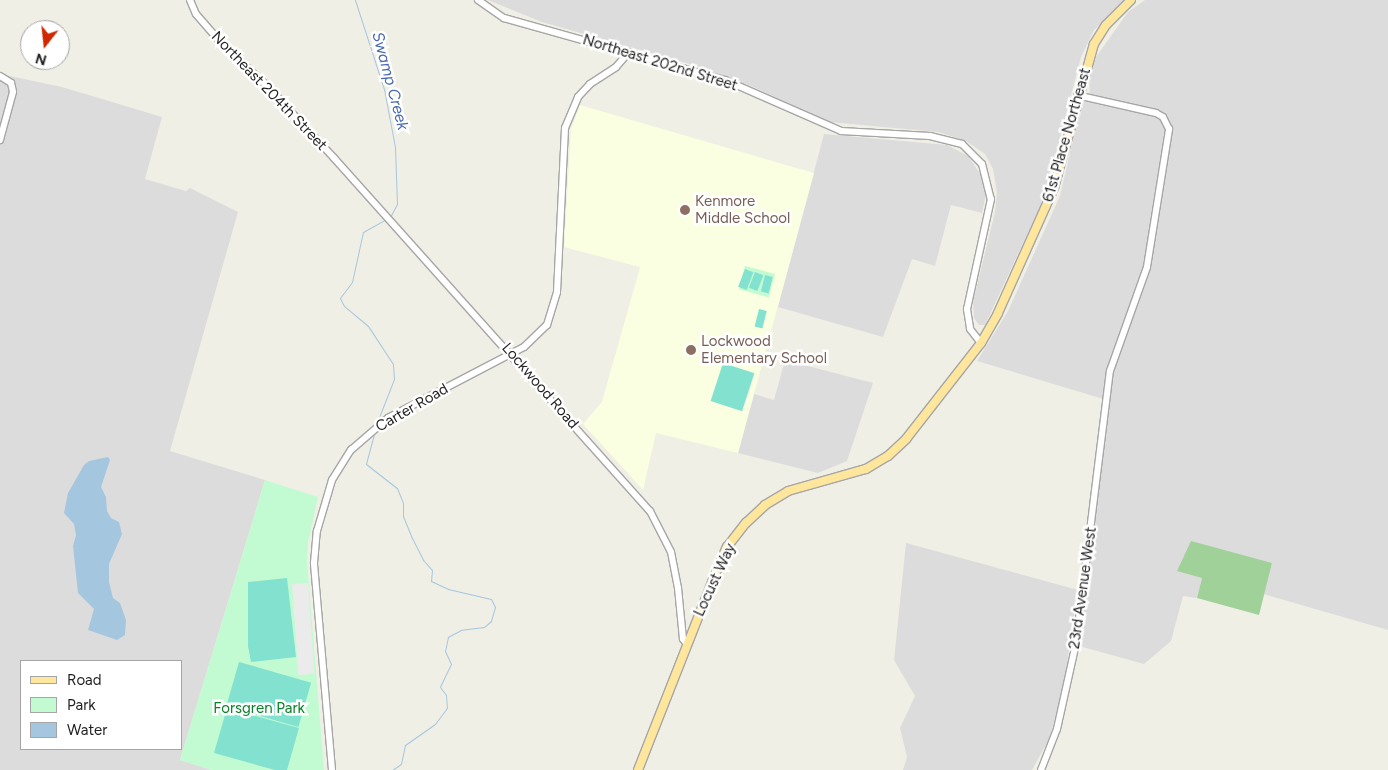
<!DOCTYPE html>
<style>
body{margin:0}
#map{position:relative;width:1388px;height:770px;overflow:hidden;background:#f0efe5;font-family:Figtree,sans-serif}
div>[style]{position:absolute}
.residential>*{inset:0;background:#dddcdc}
.education>*{inset:0;background:#f9ffe0}
.forest>*{inset:0;background:#9fd199}
.park>*{inset:0;background:#c2fbd1;transform-origin:0 0}
.pitch>*{inset:0;background:#82e1cf;transform-origin:0 0}
.parking>*{inset:0;background:#ebebeb;transform-origin:0 0}
.water>*{inset:0;background:#a5c6df}
.stream>*{height:1px;margin:-0.5px;padding:0 0.5px;transform-origin:0.5px;border-radius:0.5px;background:#a5c6df}
.roads{filter:drop-shadow(1px 0 #a6a6a6) drop-shadow(-1px 0 #a6a6a6) drop-shadow(0 1px #a6a6a6) drop-shadow(0 -1px #a6a6a6)}
.minor>*{height:6px;margin:-3px;padding:0 3px;transform-origin:3px;border-radius:3px;background:#fff}
.major>*{height:8px;margin:-4px;padding:0 4px;transform-origin:4px;border-radius:4px;background:#fee79d}
.dots>*{width:14px;height:14px;translate:-50% -50%;box-sizing:border-box;border:2px solid #fff;border-radius:50%}
span{translate:-50% -50%;white-space:nowrap;text-align:center;line-height:1.15;-webkit-text-stroke:5px #fff;paint-order:stroke}
.street-label{font-size:15px;color:#1f1f1f}
.education-label{font-size:15px;color:#785e54}
.left{translate:0 -50%;text-align:left}
.park-label{font-size:15px;color:#09822a}
.water-label{font-size:16px;color:#4969b2;font-style:italic}
.legend{position:absolute;left:20px;top:660px;width:162px;height:90px;box-sizing:border-box;background:#fff;border:1px solid #a5a5a5;margin:0;padding:6px 9px;list-style:none;font-size:15px;color:#1f1f1f}
.legend li{display:flex;align-items:center;gap:10px;height:25px}
.legend b{width:25px;border:1px solid #a5a5a5}
.north{position:absolute;left:20px;top:20px;width:50px;height:50px;box-sizing:border-box;background:#fff;border:1px solid #a5a5a5;border-radius:50%;rotate:196deg;font-size:14px;font-weight:700;line-height:20px;text-align:center;color:#1f1f1f}
.north::after{content:'';display:block;margin:auto;width:18px;height:22px;background:#cf2800;clip-path:polygon(50% 0,100% 100%,50% 72%,0 100%)}
</style>
<div id="map">
<div class="residential">
<div style="clip-path:polygon(488px 0,1126px 0,1094px 30px,1081px 57px,1045px 196px,985px 325px,979px 325px,974px 318px,973px 302px,995px 212px,997px 192px,993px 169px,985px 154px,966px 141px,938px 132px,829px 122px,751px 86px,700px 67px,542px 22px)"></div>
<div style="clip-path:polygon(1145px 0,1388px 0,1388px 630px,1263px 594px,1272px 563px,1202px 578px,1197px 598px,1183px 596px,1171px 641px,1144px 664px,1079px 646px,1110px 401px,977px 361px,1008px 311px,1060px 196px,1081px 105px,1090px 92px,1089px 81px,1096px 57px,1128px 12px)"></div>
<div style="clip-path:polygon(evenodd,0 74px,62px 87px,162px 117px,145px 179px,186px 191px,190px 188px,238px 212px,170px 451px,265px 480px,180px 760px,212px 770px,0 770px,0 74px,21px 661px,181px 661px,181px 749px,21px 749px,21px 661px)"></div>
<div style="clip-path:polygon(824px 134px,947px 145px,968px 156px,981px 175px,986px 194px,982px 213px,951px 205px,935px 266px,912px 259px,883px 337px,778px 307px)"></div>
<div style="clip-path:polygon(785px 360px,873px 383px,847px 461px,818px 473px,738px 453px,754px 394px,774px 400px)"></div>
<div style="clip-path:polygon(906px 543px,1078px 590px,1063px 690px,1049px 739px,1032px 770px,903px 770px,907px 757px,900px 728px,915px 696px,894px 660px)"></div>
</div>
<div class="education">
<div style="clip-path:polygon(580px 105px,814px 173px,738px 453px,656px 433px,643px 490px,583px 424px,602px 402px,640px 267px,564px 247px,571px 129px)"></div>
</div>
<div class="forest">
<div style="clip-path:polygon(1191px 541px,1272px 563px,1259px 615px,1197px 598px,1202px 578px,1177px 571px)"></div>
</div>
<div class="park">
<div style="left:745px;top:266px;width:31px;height:24px;rotate:15deg"></div>
<div style="clip-path:polygon(265px 480px,318px 497px,308px 543px,307px 561px,324px 770px,212px 770px,180px 760px)"></div>
</div>
<div class="pitch">
<div style="left:745px;top:269px;width:9px;height:19px;rotate:21deg"></div>
<div style="left:755px;top:272px;width:9px;height:17px;rotate:21deg"></div>
<div style="left:765px;top:275px;width:8px;height:17px;rotate:14deg"></div>
<div style="left:759px;top:309px;width:8px;height:18px;rotate:14deg"></div>
<div style="left:723px;top:363px;width:33px;height:40px;rotate:18deg"></div>
<div style="clip-path:polygon(287px 578px,296px 657px,251px 662px,248px 646px,248px 582px)"></div>
<div style="left:239px;top:662px;width:75px;height:46px;rotate:16deg"></div>
<div style="clip-path:polygon(227px 708px,299px 728px,287px 770px,275px 770px,214px 753px)"></div>
</div>
<div class="parking">
<div style="left:308px;top:583px;width:91px;height:16px;rotate:86deg"></div>
</div>
<div class="water">
<div style="clip-path:polygon(108px 457px,110px 460px,101px 487px,106px 497px,107px 511px,111px 518px,119px 522px,122px 534px,109px 564px,109px 582px,113px 598px,120px 603px,126px 620px,125px 635px,117px 640px,88px 630px,94px 609px,78px 593px,73px 546px,76px 535px,74px 524px,64px 513px,68px 493px,84px 465px,89px 461px)"></div>
</div>
<div class="stream">
<div style="left:355px;top:0;width:94px;rotate:72deg"></div>
<div style="left:384px;top:89px;width:59px;rotate:79.3deg"></div>
<div style="left:395px;top:147px;width:57px;rotate:88deg"></div>
<div style="left:397px;top:204px;width:15px;rotate:118deg"></div>
<div style="left:376px;top:425px;width:49px;rotate:-68.6deg"></div>
<div style="left:394px;top:379px;width:15px;rotate:-94deg"></div>
<div style="left:393px;top:364px;width:45px;rotate:-123.3deg"></div>
<div style="left:368px;top:326px;width:31px;rotate:-140deg"></div>
<div style="left:344px;top:306px;width:9px;rotate:-117deg"></div>
<div style="left:340px;top:298px;width:20px;rotate:-53deg"></div>
<div style="left:352px;top:282px;width:51px;rotate:-77.6deg"></div>
<div style="left:363px;top:232px;width:26px;rotate:-29deg"></div>
<div style="left:374px;top:434px;width:31px;rotate:105deg"></div>
<div style="left:366px;top:464px;width:39px;rotate:38deg"></div>
<div style="left:397px;top:488px;width:16px;rotate:68deg"></div>
<div style="left:403px;top:503px;width:13px;rotate:90deg"></div>
<div style="left:403px;top:516px;width:24px;rotate:68deg"></div>
<div style="left:412px;top:538px;width:25px;rotate:63deg"></div>
<div style="left:423px;top:560px;width:13px;rotate:48deg"></div>
<div style="left:432px;top:570px;width:11px;rotate:95deg"></div>
<div style="left:431px;top:581px;width:19px;rotate:25deg"></div>
<div style="left:448px;top:589px;width:44px;rotate:13.1deg"></div>
<div style="left:491px;top:599px;width:9px;rotate:63deg"></div>
<div style="left:495px;top:607px;width:15px;rotate:106deg"></div>
<div style="left:491px;top:621px;width:9px;rotate:139deg"></div>
<div style="left:484px;top:627px;width:23px;rotate:173deg"></div>
<div style="left:461px;top:630px;width:15px;rotate:152deg"></div>
<div style="left:448px;top:637px;width:14px;rotate:102deg"></div>
<div style="left:445px;top:651px;width:14px;rotate:65deg"></div>
<div style="left:451px;top:664px;width:25px;rotate:116deg"></div>
<div style="left:440px;top:687px;width:10px;rotate:53deg"></div>
<div style="left:446px;top:695px;width:13px;rotate:86deg"></div>
<div style="left:447px;top:708px;width:20px;rotate:127deg"></div>
<div style="left:435px;top:724px;width:37px;rotate:145deg"></div>
<div style="left:405px;top:745px;width:19px;rotate:102deg"></div>
<div style="left:401px;top:764px;width:11px;rotate:146deg"></div>
</div>
<div class="roads">
<div class="minor">
<div style="left:190px;top:0;width:15px;rotate:67deg"></div>
<div style="left:196px;top:14px;width:38px;rotate:49deg"></div>
<div style="left:221px;top:43px;width:60px;rotate:43deg"></div>
<div style="left:265px;top:84px;width:101px;rotate:47deg"></div>
<div style="left:334px;top:158px;width:474px;rotate:48.2deg"></div>
<div style="left:650px;top:511px;width:46px;rotate:62.9deg"></div>
<div style="left:671px;top:552px;width:37px;rotate:79deg"></div>
<div style="left:678px;top:588px;width:51px;rotate:84.4deg"></div>
<div style="left:683px;top:639px;width:6px;rotate:51deg"></div>
<div style="left:478px;top:0;width:32px;rotate:35deg"></div>
<div style="left:504px;top:18px;width:230px;rotate:15.7deg"></div>
<div style="left:725px;top:80px;width:127px;rotate:23.7deg"></div>
<div style="left:841px;top:131px;width:89px;rotate:3.2deg"></div>
<div style="left:930px;top:136px;width:33px;rotate:14deg"></div>
<div style="left:962px;top:144px;width:28px;rotate:45deg"></div>
<div style="left:982px;top:164px;width:36px;rotate:76deg"></div>
<div style="left:991px;top:199px;width:113px;rotate:102.3deg"></div>
<div style="left:967px;top:309px;width:20px;rotate:81deg"></div>
<div style="left:970px;top:329px;width:18px;rotate:52deg"></div>
<div style="left:0;top:76px;width:13px;rotate:32deg"></div>
<div style="left:11px;top:83px;width:9px;rotate:77deg"></div>
<div style="left:13px;top:92px;width:50px;rotate:105.2deg"></div>
<div style="left:332px;top:770px;width:208px;rotate:-95deg"></div>
<div style="left:314px;top:563px;width:32px;rotate:-85deg"></div>
<div style="left:317px;top:531px;width:53px;rotate:-73.6deg"></div>
<div style="left:332px;top:480px;width:36px;rotate:-58deg"></div>
<div style="left:351px;top:450px;width:49px;rotate:-40.9deg"></div>
<div style="left:388px;top:418px;width:153px;rotate:-27.6deg"></div>
<div style="left:524px;top:347px;width:32px;rotate:-44deg"></div>
<div style="left:547px;top:325px;width:34px;rotate:-73deg"></div>
<div style="left:557px;top:292px;width:164px;rotate:-87.2deg"></div>
<div style="left:565px;top:128px;width:34px;rotate:-67deg"></div>
<div style="left:578px;top:97px;width:18px;rotate:-47deg"></div>
<div style="left:590px;top:84px;width:31px;rotate:-33deg"></div>
<div style="left:616px;top:67px;width:20px;rotate:-49deg"></div>
<div style="left:1041px;top:770px;width:44px;rotate:-68.7deg"></div>
<div style="left:1057px;top:729px;width:88px;rotate:-77.5deg"></div>
<div style="left:1076px;top:643px;width:274px;rotate:-82.9deg"></div>
<div style="left:1110px;top:371px;width:110px;rotate:-70.4deg"></div>
<div style="left:1147px;top:267px;width:140px;rotate:-80.9deg"></div>
<div style="left:1169px;top:129px;width:13px;rotate:-117deg"></div>
<div style="left:1163px;top:117px;width:8px;rotate:-150deg"></div>
<div style="left:1156px;top:113px;width:81px;rotate:-167.2deg"></div>
</div>
<div class="major">
<div style="left:638px;top:770px;width:207px;rotate:-68.5deg"></div>
<div style="left:714px;top:577px;width:33px;rotate:-67deg"></div>
<div style="left:727px;top:547px;width:31px;rotate:-52deg"></div>
<div style="left:746px;top:523px;width:26px;rotate:-43deg"></div>
<div style="left:765px;top:505px;width:27px;rotate:-31deg"></div>
<div style="left:788px;top:491px;width:81px;rotate:-15.8deg"></div>
<div style="left:866px;top:469px;width:26px;rotate:-31deg"></div>
<div style="left:888px;top:456px;width:25px;rotate:-43deg"></div>
<div style="left:906px;top:439px;width:122px;rotate:-52deg"></div>
<div style="left:981px;top:343px;width:34px;rotate:-60deg"></div>
<div style="left:998px;top:313px;width:137px;rotate:-65.9deg"></div>
<div style="left:1054px;top:188px;width:149px;rotate:-74.5deg"></div>
<div style="left:1094px;top:44px;width:22px;rotate:-58deg"></div>
<div style="left:1106px;top:25px;width:35px;rotate:-45deg"></div>
</div>
</div>
<div class="dots">
<div style="left:685px;top:210px;background:#8d6e63"></div>
<div style="left:691px;top:350px;background:#8d6e63"></div>
</div>
<div class="street-label">
<span style="left:660px;top:63px;rotate:17deg">Northeast 202nd Street</span>
<span style="left:269px;top:91px;rotate:46deg">Northeast 204th Street</span>
<span style="left:1067px;top:135px;rotate:-74deg">61st Place Northeast</span>
<span style="left:540px;top:386px;rotate:49deg">Lockwood Road</span>
<span style="left:412px;top:408px;rotate:-30deg">Carter Road</span>
<span style="left:715px;top:580px;rotate:-65deg">Locust Way</span>
<span style="left:1083px;top:588px;rotate:-82deg">23rd Avenue West</span>
</div>
<div class="education-label">
<span class="left" style="left:695px;top:210px">Kenmore<br>Middle School</span>
<span class="left" style="left:701px;top:350px">Lockwood<br>Elementary School</span>
</div>
<div class="park-label">
<span style="left:259px;top:709px">Forsgren Park</span>
</div>
<div class="water-label">
<span style="left:390px;top:81px;rotate:75deg">Swamp Creek</span>
</div>
<ul class="legend">
<li><b style="height:6px;background:#fee79d"></b>Road</li>
<li><b style="height:14px;background:#c2fbd1"></b>Park</li>
<li><b style="height:14px;background:#a5c6df"></b>Water</li>
</ul>
<div class="north">N</div>
</div>
